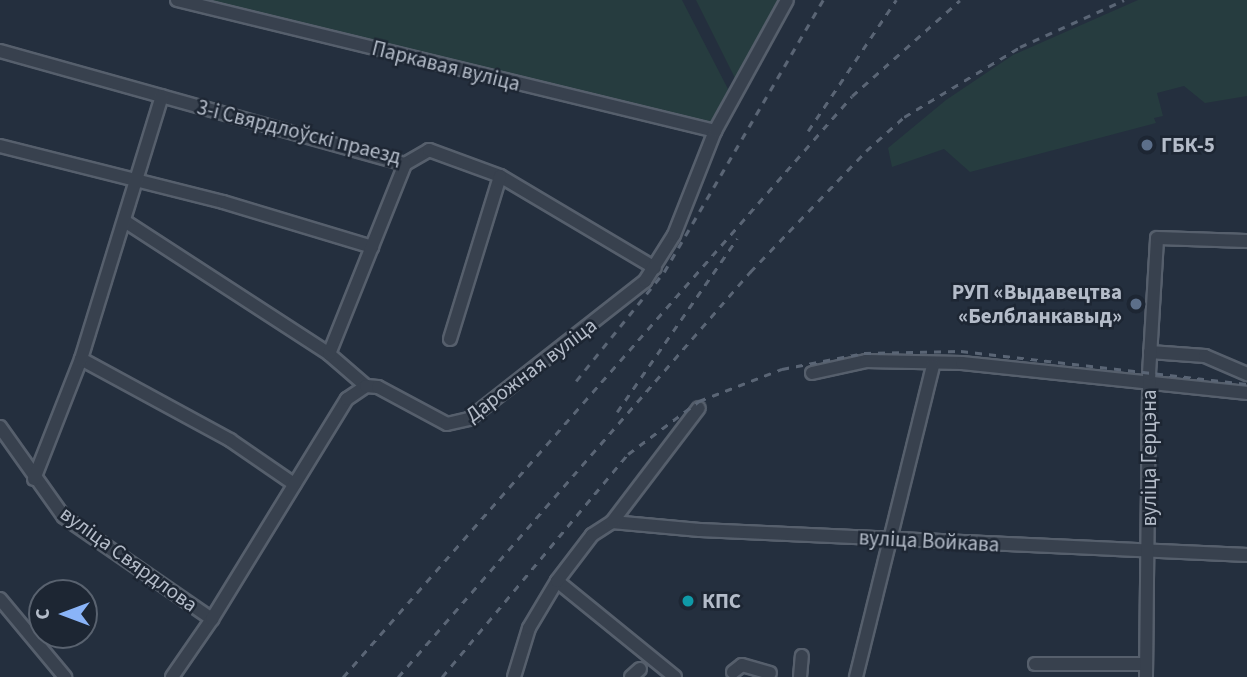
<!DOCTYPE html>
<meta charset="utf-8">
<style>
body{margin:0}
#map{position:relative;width:1247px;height:677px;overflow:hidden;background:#242f3e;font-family:"Source Sans 3",sans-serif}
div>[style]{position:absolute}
.green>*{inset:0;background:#263c3f}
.roads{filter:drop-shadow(2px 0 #565f6c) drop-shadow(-2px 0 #565f6c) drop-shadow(0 2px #565f6c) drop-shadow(0 -2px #565f6c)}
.minor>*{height:12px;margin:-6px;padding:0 6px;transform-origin:6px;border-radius:6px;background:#38414e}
.rail>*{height:2.5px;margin-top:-1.25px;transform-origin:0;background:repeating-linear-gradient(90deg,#5a6575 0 7px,transparent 0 14px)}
.dots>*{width:19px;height:19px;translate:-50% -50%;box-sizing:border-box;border:4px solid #1d2633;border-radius:50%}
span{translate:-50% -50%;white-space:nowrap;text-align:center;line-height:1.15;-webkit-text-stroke:5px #1d2633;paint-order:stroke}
.street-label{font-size:21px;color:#b4bcc9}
.poi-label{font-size:21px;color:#b4bcc9;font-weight:700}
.left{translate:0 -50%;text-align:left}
.right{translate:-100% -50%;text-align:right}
.north{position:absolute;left:28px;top:579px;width:70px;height:70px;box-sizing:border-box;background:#1d2633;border:2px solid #59626f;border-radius:50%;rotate:270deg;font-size:19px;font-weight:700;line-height:28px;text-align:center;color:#b4bcc9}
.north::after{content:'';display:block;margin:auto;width:24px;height:32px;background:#8ab4f8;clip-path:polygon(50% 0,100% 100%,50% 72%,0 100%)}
</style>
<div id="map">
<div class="green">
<div style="clip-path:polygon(195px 0,682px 0,728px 89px,712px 125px)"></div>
<div style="clip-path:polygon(696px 0,778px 0,735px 78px)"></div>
<div style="clip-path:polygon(1138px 0,1247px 0,1247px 96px,1205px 103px,1184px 86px,1157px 93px,1163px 116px,1154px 118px,1156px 123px,970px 172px,944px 149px,892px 167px,888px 148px,946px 100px,1013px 55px)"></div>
</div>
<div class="roads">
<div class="minor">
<div style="left:177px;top:0;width:554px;rotate:13.68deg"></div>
<div style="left:0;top:51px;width:420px;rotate:15.6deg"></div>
<div style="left:405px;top:164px;width:28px;rotate:-30deg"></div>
<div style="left:429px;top:150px;width:76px;rotate:20.1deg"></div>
<div style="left:500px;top:176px;width:180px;rotate:30.7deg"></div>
<div style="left:0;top:146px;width:230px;rotate:14.1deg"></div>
<div style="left:223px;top:202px;width:156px;rotate:16.8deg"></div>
<div style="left:126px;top:222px;width:242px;rotate:33deg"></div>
<div style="left:329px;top:354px;width:49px;rotate:40.9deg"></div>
<div style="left:450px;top:339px;width:170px;rotate:-72.9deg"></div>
<div style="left:1150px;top:352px;width:55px;rotate:4.2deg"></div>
<div style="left:1205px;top:356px;width:46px;rotate:23.2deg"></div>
<div style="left:329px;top:354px;width:205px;rotate:-68.2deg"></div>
<div style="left:81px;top:359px;width:170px;rotate:28.5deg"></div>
<div style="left:230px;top:440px;width:78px;rotate:34.5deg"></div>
<div style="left:812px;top:373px;width:55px;rotate:-12.5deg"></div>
<div style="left:866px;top:361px;width:96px;rotate:1.2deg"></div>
<div style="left:962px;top:363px;width:287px;rotate:6deg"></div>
<div style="left:0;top:427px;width:110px;rotate:54.6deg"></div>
<div style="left:64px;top:517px;width:180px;rotate:34.6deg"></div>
<div style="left:34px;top:479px;width:129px;rotate:-68.6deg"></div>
<div style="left:81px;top:359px;width:275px;rotate:-72.9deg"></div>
<div style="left:612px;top:522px;width:88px;rotate:5.2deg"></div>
<div style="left:700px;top:530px;width:548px;rotate:2.62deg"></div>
<div style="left:557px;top:581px;width:152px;rotate:39.1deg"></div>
<div style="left:0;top:599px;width:102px;rotate:50.2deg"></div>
<div style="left:1035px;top:664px;width:111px"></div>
<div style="left:733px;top:672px;width:11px;rotate:-38deg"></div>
<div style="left:742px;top:665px;width:29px;rotate:16deg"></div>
<div style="left:172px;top:677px;width:70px;rotate:-55.4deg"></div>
<div style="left:212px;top:619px;width:258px;rotate:-58.5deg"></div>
<div style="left:347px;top:399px;width:23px;rotate:-34deg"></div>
<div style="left:366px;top:386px;width:12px;rotate:5deg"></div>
<div style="left:378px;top:387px;width:78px;rotate:28.2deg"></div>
<div style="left:447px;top:424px;width:23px;rotate:-13deg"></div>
<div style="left:469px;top:419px;width:224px;rotate:-38.1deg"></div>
<div style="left:645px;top:281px;width:54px;rotate:-57.8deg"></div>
<div style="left:674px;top:235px;width:112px;rotate:-68.5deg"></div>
<div style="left:715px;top:131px;width:149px;rotate:-61.2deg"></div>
<div style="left:514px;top:677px;width:51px;rotate:-73deg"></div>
<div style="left:529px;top:628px;width:55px;rotate:-59.2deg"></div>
<div style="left:557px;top:581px;width:58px;rotate:-52.7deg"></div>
<div style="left:592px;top:535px;width:24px;rotate:-33deg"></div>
<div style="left:612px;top:522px;width:143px;rotate:-52.7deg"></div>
<div style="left:631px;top:677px;width:12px;rotate:-42deg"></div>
<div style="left:800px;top:677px;width:21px;rotate:-85deg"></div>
<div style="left:856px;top:677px;width:320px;rotate:-76.1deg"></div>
<div style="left:1146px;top:677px;width:303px;rotate:-89.4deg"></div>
<div style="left:1149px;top:374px;width:136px;rotate:-86.6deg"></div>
<div style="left:1157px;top:238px;width:90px;rotate:1.9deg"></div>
</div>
</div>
<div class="rail">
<div style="left:808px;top:131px;width:158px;rotate:-56.1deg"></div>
<div style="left:576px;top:381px;width:140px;rotate:-51.1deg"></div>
<div style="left:664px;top:272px;width:315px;rotate:-59.7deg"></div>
<div style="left:617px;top:412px;width:211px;rotate:-55.3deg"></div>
<div style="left:343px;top:677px;width:772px;rotate:-48.78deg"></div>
<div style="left:852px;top:96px;width:144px;rotate:-41.6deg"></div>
<div style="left:398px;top:677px;width:537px;rotate:-49deg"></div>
<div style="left:750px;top:272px;width:168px;rotate:-46.2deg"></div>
<div style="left:866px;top:151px;width:51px;rotate:-41.8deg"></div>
<div style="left:904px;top:117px;width:135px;rotate:-31.1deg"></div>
<div style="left:1020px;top:47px;width:114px;rotate:-24.3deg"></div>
<div style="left:442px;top:677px;width:290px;rotate:-50.2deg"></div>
<div style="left:628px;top:454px;width:89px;rotate:-36.7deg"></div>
<div style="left:699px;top:401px;width:89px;rotate:-21.1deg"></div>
<div style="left:782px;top:369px;width:84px;rotate:-11deg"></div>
<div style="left:864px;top:353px;width:97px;rotate:-1.2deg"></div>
<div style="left:961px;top:351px;width:288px;rotate:6.6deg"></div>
</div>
<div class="dots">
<div style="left:1147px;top:145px;background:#5c6f8a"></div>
<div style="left:1136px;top:304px;background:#5c6f8a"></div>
<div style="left:688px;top:601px;background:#0f9aa8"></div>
</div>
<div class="street-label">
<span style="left:446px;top:66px;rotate:14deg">Паркавая вуліца</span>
<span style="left:299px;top:132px;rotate:14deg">3-і Свярдлоўскі праезд</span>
<span style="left:531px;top:370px;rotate:-37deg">Дарожная вуліца</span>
<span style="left:1149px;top:458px;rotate:-90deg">вуліца Герцэна</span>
<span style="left:929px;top:541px;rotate:3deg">вуліца Войкава</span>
<span style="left:129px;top:559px;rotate:36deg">вуліца Свярдлова</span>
</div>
<div class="poi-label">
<span class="left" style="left:1161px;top:145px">ГБК-5</span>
<span class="right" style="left:1122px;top:304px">РУП «Выдавецтва<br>«Белбланкавыд»</span>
<span class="left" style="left:702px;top:601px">КПС</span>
</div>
<div class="north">С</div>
</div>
